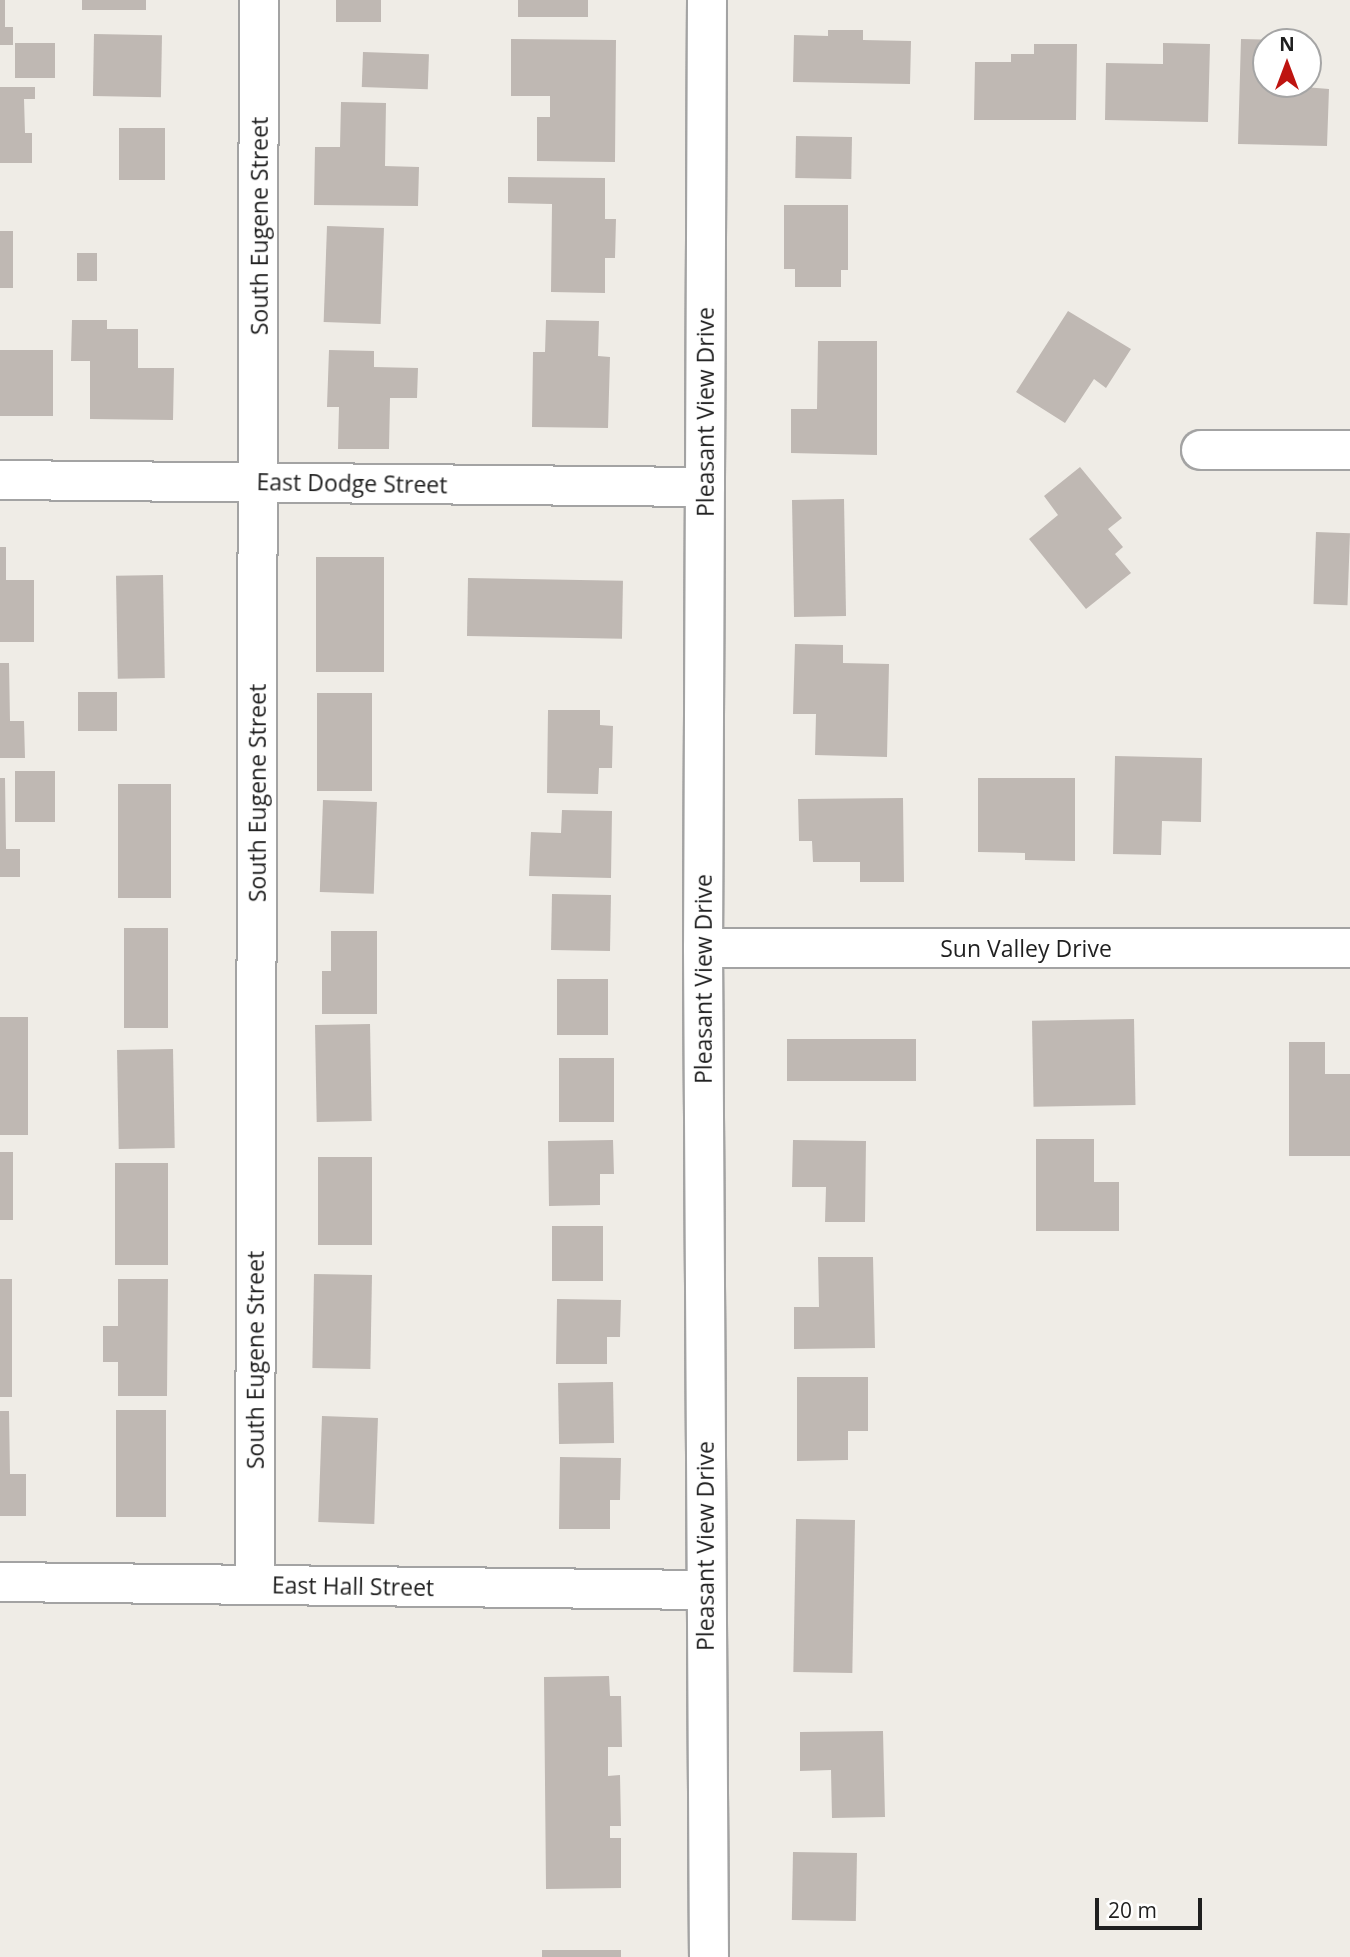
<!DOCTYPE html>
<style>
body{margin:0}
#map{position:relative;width:1350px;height:1957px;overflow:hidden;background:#efece6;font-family:"Open Sans",sans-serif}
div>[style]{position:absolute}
.building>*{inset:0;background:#bfb8b3;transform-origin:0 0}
.roads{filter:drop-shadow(2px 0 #a3a3a3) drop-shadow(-2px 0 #a3a3a3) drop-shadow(0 2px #a3a3a3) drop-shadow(0 -2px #a3a3a3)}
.minor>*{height:38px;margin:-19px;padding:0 19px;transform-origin:19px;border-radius:19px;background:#fff}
span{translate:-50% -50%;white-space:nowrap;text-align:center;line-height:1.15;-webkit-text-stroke:6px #fff;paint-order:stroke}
.street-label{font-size:23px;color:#1f1f1f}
.north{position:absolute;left:1252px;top:28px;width:70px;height:70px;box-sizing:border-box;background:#fff;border:2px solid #a5a5a5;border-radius:50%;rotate:0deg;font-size:19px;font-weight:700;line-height:28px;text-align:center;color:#1f1f1f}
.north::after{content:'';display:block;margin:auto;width:24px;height:32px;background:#be1410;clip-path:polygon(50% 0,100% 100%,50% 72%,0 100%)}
.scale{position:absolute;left:1095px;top:1898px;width:107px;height:32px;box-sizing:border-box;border:4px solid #1f1f1f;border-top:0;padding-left:9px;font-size:21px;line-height:24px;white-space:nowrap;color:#1f1f1f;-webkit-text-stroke:5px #fff;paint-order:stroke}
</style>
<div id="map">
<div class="building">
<div style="clip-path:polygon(0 0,5px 0,5px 27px,13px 27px,13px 45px,0 45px)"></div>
<div style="left:82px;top:0;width:64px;height:10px"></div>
<div style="left:336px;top:0;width:45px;height:22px"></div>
<div style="left:518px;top:0;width:70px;height:17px"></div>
<div style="clip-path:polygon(828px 30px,863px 30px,863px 40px,911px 41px,910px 84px,793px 82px,794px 35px,828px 36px)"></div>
<div style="left:94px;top:34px;width:68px;height:62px;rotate:1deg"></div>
<div style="clip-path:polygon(511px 39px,616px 40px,615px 162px,537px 161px,537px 117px,550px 117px,550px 96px,511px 96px)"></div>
<div style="clip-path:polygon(1241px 39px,1279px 40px,1266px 42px,1266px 84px,1329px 89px,1327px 146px,1238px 144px)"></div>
<div style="left:15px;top:43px;width:40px;height:35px"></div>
<div style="clip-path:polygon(1163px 43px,1210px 44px,1208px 122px,1105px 120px,1106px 63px,1163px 64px)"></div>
<div style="clip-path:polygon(1034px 44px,1077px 44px,1076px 120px,974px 120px,975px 62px,1011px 62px,1011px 54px,1034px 54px)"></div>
<div style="left:363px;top:52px;width:66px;height:35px;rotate:2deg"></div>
<div style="clip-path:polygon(0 87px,35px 87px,35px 99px,24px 99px,25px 133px,32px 133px,32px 163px,0 163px)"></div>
<div style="clip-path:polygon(341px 102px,386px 103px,385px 166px,419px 167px,418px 206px,314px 205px,315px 147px,340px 147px)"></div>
<div style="left:119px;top:128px;width:46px;height:52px"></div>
<div style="left:796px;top:136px;width:56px;height:42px;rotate:1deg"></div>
<div style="clip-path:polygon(508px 177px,605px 178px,605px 219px,616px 219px,615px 258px,605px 258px,605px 293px,551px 292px,552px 204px,508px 203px)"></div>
<div style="clip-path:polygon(784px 205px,848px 205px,848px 270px,841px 270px,841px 287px,795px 287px,795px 269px,784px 269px)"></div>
<div style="left:327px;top:226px;width:57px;height:96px;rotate:2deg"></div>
<div style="left:0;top:231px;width:13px;height:57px"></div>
<div style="left:77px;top:253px;width:20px;height:28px"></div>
<div style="clip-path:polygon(1068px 311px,1131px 349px,1106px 388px,1094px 379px,1065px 423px,1016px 392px)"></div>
<div style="clip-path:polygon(72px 320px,107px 320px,107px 329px,138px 329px,138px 368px,174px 368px,173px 420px,90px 419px,90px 361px,71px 361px)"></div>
<div style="clip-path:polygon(546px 320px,599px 321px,598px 356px,610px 357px,608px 428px,532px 427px,533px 352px,545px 352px)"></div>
<div style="clip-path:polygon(818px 341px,877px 341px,877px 455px,791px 453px,791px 409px,817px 409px)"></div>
<div style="left:0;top:350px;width:53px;height:66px"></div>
<div style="clip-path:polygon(329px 350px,374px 351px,374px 367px,418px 368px,417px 398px,390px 398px,389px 449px,338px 449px,339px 407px,327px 407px)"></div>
<div style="clip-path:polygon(1080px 467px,1122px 518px,1108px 529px,1123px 547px,1115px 554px,1131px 573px,1086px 609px,1029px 539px,1058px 515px,1044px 496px)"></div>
<div style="left:844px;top:499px;width:117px;height:52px;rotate:89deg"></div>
<div style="left:1316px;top:532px;width:34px;height:72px;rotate:2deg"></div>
<div style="clip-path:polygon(0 547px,6px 547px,6px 580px,34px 580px,34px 642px,0 642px)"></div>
<div style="left:316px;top:557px;width:68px;height:115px"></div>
<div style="left:163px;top:575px;width:103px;height:47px;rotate:89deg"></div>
<div style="left:468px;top:578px;width:155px;height:58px;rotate:1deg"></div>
<div style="clip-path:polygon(795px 644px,843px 645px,843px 663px,889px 664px,887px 757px,815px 755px,816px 714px,793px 714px)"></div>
<div style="clip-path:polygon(0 663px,9px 663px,10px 721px,24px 721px,25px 758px,0 758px)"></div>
<div style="left:78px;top:692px;width:39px;height:39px"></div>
<div style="left:317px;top:693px;width:55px;height:98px"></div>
<div style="clip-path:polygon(548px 710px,600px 710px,600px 725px,613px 726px,612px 768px,599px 768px,598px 794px,547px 793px)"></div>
<div style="clip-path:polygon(1115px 756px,1202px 758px,1201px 822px,1162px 821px,1161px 855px,1113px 854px)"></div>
<div style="left:15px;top:771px;width:40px;height:51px"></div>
<div style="clip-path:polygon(0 778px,5px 778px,6px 849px,20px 849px,20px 877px,0 877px)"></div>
<div style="clip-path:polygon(978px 778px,1075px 778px,1075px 861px,1025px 860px,1025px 853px,978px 852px)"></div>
<div style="left:118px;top:784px;width:53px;height:114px"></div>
<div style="clip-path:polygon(903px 798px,904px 882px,860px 882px,860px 862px,813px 862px,812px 841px,799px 841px,798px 799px)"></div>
<div style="left:323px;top:800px;width:54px;height:92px;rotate:2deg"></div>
<div style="clip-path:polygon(562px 810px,612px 811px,611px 878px,529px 876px,531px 832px,561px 833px)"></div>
<div style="left:552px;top:894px;width:59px;height:56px;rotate:1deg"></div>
<div style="left:124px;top:928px;width:44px;height:100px"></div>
<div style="clip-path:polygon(331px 931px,377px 931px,377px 1014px,322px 1014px,322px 971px,331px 971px)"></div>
<div style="left:557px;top:979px;width:51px;height:56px"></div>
<div style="left:0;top:1017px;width:28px;height:118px"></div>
<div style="left:1134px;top:1019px;width:86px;height:102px;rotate:89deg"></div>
<div style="left:370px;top:1024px;width:97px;height:55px;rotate:89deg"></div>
<div style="left:787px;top:1039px;width:129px;height:42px"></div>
<div style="clip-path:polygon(1289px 1042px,1325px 1042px,1325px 1074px,1350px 1074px,1350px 1156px,1289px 1156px)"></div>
<div style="left:173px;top:1049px;width:99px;height:56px;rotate:89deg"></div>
<div style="left:559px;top:1058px;width:55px;height:64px"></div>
<div style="clip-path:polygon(1036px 1139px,1094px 1139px,1094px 1182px,1119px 1182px,1119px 1231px,1036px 1231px)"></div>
<div style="clip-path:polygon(613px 1140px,614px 1174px,600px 1174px,600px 1205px,549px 1206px,548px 1141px)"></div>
<div style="clip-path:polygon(793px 1140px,866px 1141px,865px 1222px,825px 1222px,826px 1187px,792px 1187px)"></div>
<div style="left:0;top:1152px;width:13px;height:68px"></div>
<div style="left:318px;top:1157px;width:54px;height:88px"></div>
<div style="left:115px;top:1163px;width:53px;height:102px"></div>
<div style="left:552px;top:1226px;width:51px;height:55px"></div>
<div style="clip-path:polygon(818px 1257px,873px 1257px,875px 1348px,794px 1349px,794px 1307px,819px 1307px)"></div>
<div style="left:314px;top:1274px;width:58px;height:94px;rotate:1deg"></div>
<div style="left:0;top:1279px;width:12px;height:118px"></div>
<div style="clip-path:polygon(118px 1279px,168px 1279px,167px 1396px,118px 1396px,118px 1362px,103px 1362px,103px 1326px,118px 1326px)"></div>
<div style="clip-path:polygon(557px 1299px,621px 1300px,620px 1337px,607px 1337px,607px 1364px,556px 1364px)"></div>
<div style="clip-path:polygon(797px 1377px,868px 1377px,868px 1431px,848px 1431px,848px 1460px,797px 1461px)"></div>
<div style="left:613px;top:1382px;width:61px;height:55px;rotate:89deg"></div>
<div style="left:166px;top:1410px;width:107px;height:50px;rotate:90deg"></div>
<div style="clip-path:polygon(0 1411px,9px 1411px,10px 1474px,26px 1474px,26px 1516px,0 1516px)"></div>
<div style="left:322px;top:1416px;width:56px;height:106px;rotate:2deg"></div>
<div style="clip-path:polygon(560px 1457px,621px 1458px,620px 1500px,610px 1500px,610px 1529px,559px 1529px)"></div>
<div style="left:796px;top:1519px;width:59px;height:153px;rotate:1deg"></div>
<div style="clip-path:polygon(609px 1676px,610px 1696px,621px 1696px,622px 1747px,608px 1747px,608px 1776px,620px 1775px,621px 1826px,610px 1826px,610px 1838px,621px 1838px,621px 1888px,546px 1889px,544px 1677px)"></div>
<div style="clip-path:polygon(883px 1731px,885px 1817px,832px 1818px,831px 1770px,800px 1771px,800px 1732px)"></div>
<div style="left:793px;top:1852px;width:64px;height:68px;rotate:1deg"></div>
<div style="left:542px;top:1950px;width:79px;height:7px"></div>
</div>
<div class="roads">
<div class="minor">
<div style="left:707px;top:0;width:948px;rotate:90.24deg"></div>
<div style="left:703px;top:948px;width:1009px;rotate:89.66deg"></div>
<div style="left:1201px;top:450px;width:149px"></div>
<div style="left:0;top:480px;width:705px;rotate:0.57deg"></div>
<div style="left:703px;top:948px;width:647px"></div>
<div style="left:0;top:1582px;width:705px;rotate:0.65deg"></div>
<div style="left:255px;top:1585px;width:1585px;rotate:-89.86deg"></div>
</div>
</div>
<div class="street-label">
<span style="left:259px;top:226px;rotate:-90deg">South Eugene Street</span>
<span style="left:705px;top:412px;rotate:-90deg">Pleasant View Drive</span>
<span style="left:352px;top:483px;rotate:1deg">East Dodge Street</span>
<span style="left:257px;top:793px;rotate:-90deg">South Eugene Street</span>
<span style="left:1026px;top:948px">Sun Valley Drive</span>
<span style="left:703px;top:979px;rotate:-90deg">Pleasant View Drive</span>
<span style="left:255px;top:1360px;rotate:-90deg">South Eugene Street</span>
<span style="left:705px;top:1546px;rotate:-90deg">Pleasant View Drive</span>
<span style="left:353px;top:1586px;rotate:1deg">East Hall Street</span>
</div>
<div class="north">N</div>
<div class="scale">20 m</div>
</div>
